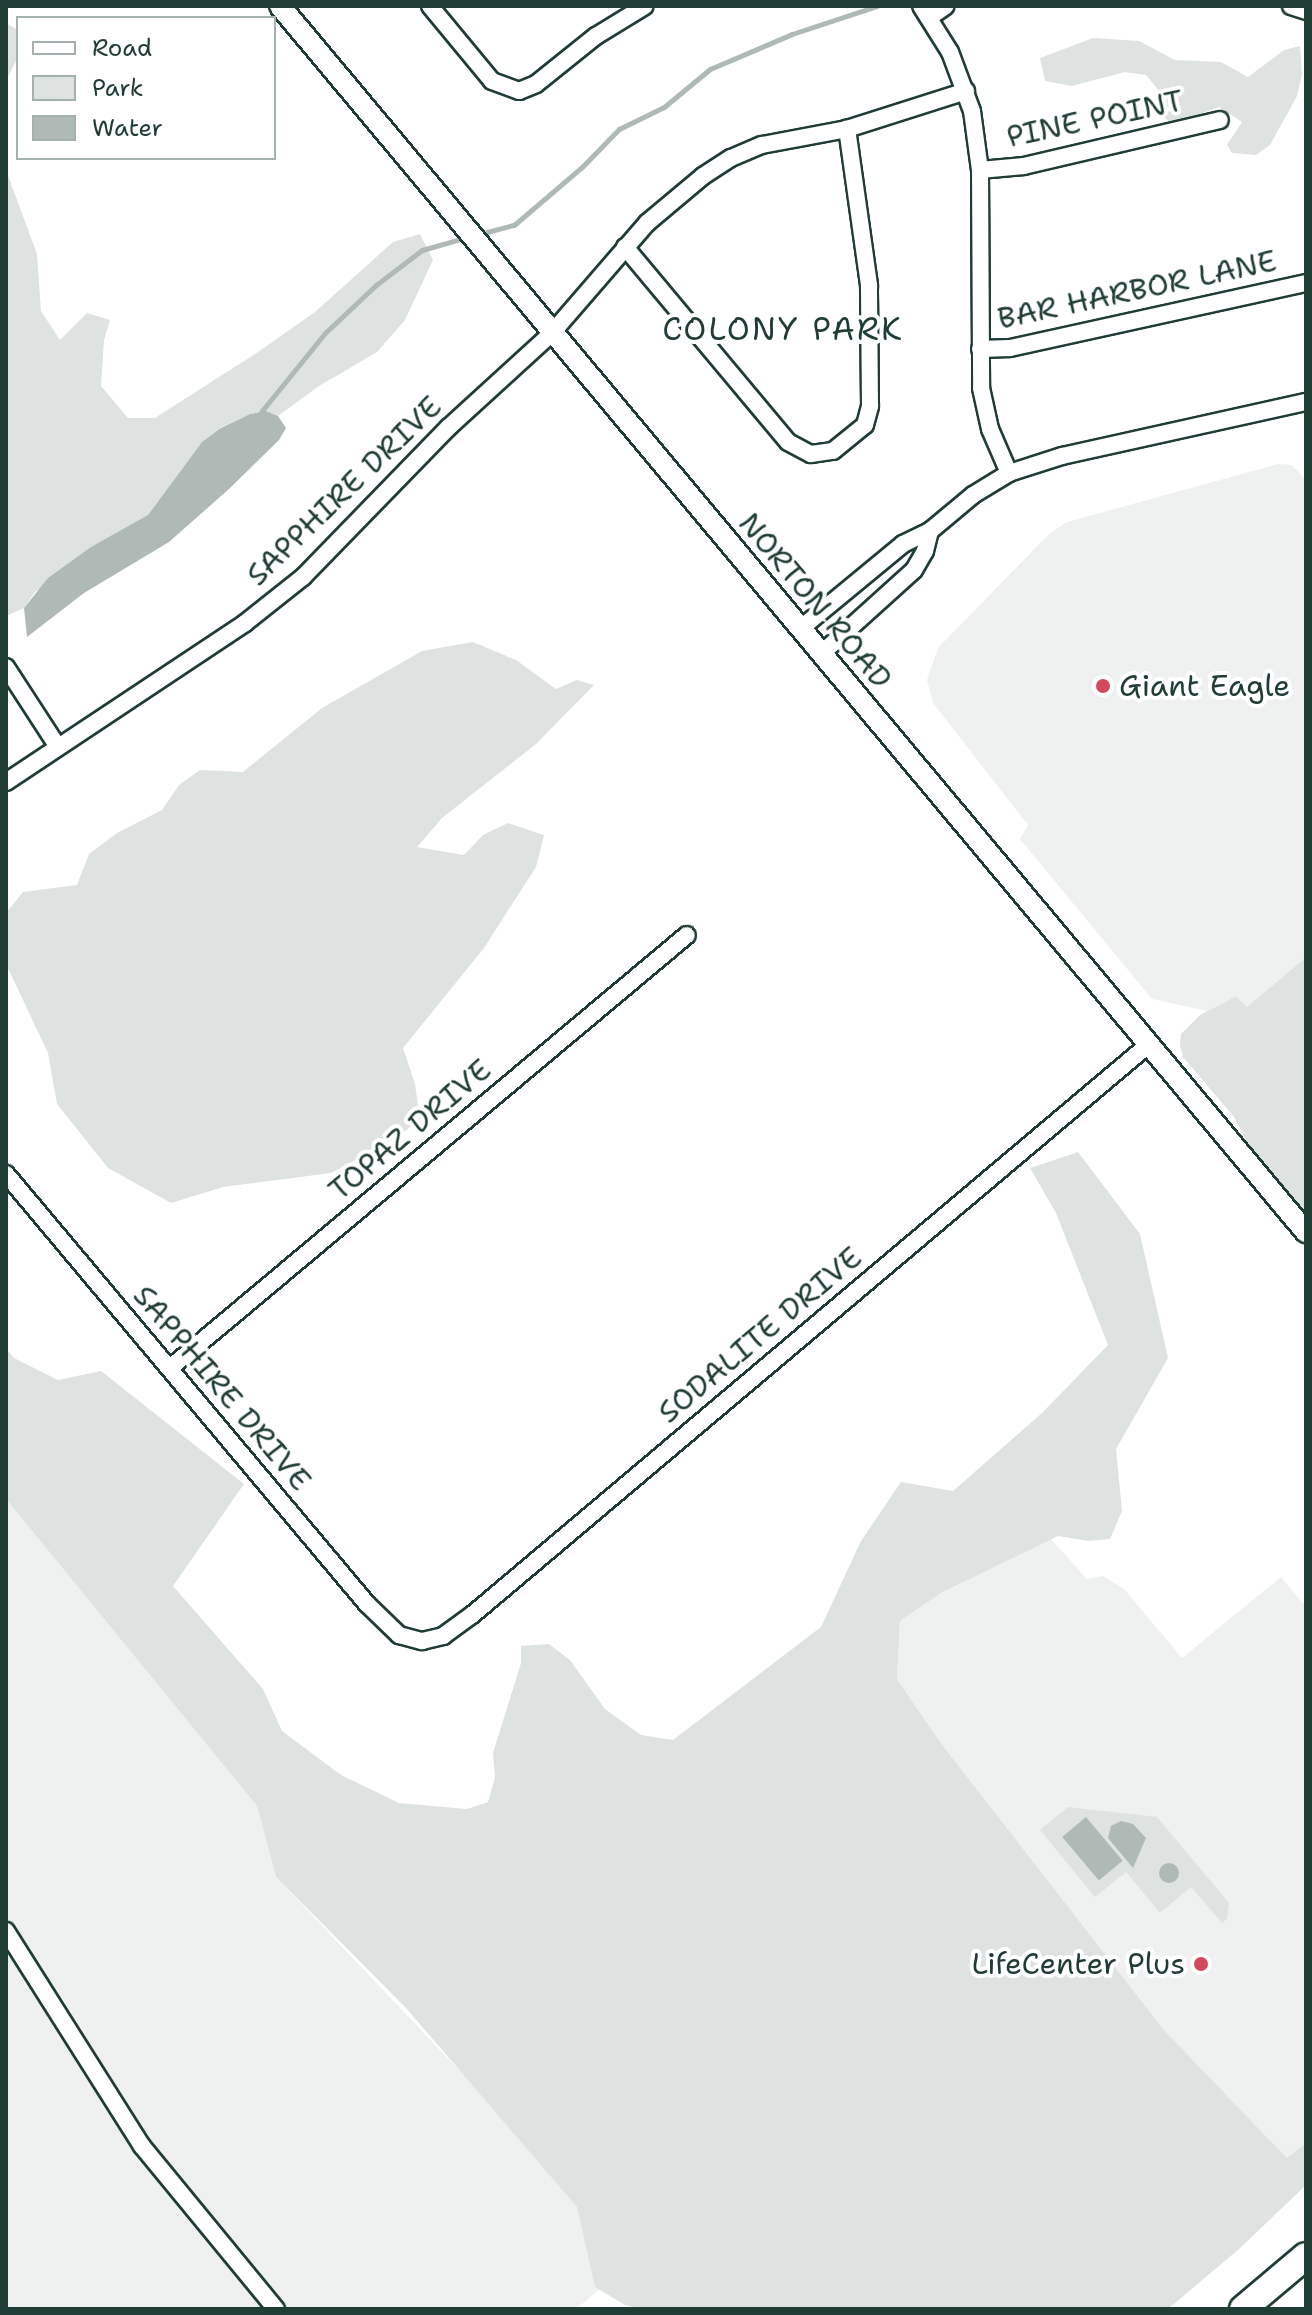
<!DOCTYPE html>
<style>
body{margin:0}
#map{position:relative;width:1312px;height:2315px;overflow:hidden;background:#fff;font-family:"Shantell Sans",sans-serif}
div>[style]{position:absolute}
.built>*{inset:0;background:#eef1f0}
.green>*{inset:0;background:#dee3e2}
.water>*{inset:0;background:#afbab7;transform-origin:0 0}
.round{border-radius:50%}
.stream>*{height:5px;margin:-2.5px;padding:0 2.5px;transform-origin:2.5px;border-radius:2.5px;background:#afbab7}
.roads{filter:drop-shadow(2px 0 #1f3d34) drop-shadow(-2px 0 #1f3d34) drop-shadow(0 2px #1f3d34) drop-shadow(0 -2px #1f3d34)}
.minor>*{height:16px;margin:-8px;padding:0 8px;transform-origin:8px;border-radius:8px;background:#fff}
.tertiary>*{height:20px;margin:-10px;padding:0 10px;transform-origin:10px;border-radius:10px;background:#fff}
.primary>*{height:26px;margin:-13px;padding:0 13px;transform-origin:13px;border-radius:13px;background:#fff}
.dots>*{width:22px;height:22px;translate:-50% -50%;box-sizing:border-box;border:4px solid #fff;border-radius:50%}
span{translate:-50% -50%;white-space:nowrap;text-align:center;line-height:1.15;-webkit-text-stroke:8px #fff;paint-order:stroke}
.street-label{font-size:30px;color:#1f3d34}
.poi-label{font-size:30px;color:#1f3d34}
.left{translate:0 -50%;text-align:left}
.right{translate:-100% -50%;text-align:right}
.neighbourhood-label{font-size:32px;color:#1f3d34;letter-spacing:2px}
.frame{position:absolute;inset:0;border:8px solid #1f3d34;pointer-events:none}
.legend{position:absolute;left:16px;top:16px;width:260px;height:144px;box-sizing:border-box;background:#fff;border:2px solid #a5b1ae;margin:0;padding:10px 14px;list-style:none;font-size:24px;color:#1f3d34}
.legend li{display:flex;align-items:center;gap:16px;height:40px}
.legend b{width:40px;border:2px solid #a5b1ae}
</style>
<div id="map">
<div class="built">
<div style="clip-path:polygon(1278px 464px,1292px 465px,1306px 480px,1306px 957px,1247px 1007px,1236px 996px,1207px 1011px,1152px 999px,1020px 839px,1028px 825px,933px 703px,927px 680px,938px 648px,1049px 534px,1067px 522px)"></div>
<div style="clip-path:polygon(6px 1499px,257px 1806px,276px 1877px,637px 2258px,576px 2309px,6px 2309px)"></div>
<div style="clip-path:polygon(1051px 1539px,1087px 1579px,1103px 1576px,1124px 1589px,1182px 1658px,1281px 1577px,1306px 1607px,1306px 2143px,1288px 2159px,1164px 2030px,940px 1742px,897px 1679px,900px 1621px,941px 1593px)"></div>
</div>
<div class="green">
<div style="clip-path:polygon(6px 23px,18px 30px,18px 57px,6px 81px)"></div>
<div style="clip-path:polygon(1093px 38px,1139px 41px,1175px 60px,1221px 62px,1248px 77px,1284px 50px,1300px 46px,1302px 74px,1297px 96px,1270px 145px,1256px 155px,1232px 153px,1227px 145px,1242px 122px,1219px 107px,1172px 124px,1161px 115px,1160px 92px,1146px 75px,1125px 72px,1072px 86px,1045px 81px,1040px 58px)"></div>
<div style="clip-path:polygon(6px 170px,37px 254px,41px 311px,60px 340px,87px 313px,110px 320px,104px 340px,101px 386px,128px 418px,155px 418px,258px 352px,315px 312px,393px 242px,420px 234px,433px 260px,405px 320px,377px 352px,319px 386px,278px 416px,266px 411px,250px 414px,218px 429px,202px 442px,148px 515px,35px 592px,24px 608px,6px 616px)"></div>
<div style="clip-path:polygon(473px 642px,516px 660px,556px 689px,577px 680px,594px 685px,536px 744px,442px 818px,417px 847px,464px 855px,483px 835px,508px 823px,544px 835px,536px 867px,484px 948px,403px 1048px,415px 1084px,420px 1120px,393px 1140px,331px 1173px,223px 1187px,171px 1203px,108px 1168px,57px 1104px,48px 1053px,6px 964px,6px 913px,23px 892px,77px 885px,89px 854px,117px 833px,162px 810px,179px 785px,200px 770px,243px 772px,322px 708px,422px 651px)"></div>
<div style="clip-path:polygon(1306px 957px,1306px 1221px,1252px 1151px,1234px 1117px,1183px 1057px,1180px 1046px,1181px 1034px,1200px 1015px,1236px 996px,1247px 1007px)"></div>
<div style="clip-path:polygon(1078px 1152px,1140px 1234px,1168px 1358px,1116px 1449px,1122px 1511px,1110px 1539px,1088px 1541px,1058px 1536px,941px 1593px,900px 1621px,897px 1679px,940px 1742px,1164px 2030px,1287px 2158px,1306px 2143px,1306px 2185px,1239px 2249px,1168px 2309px,641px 2309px,625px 2305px,595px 2287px,577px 2207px,406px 2008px,276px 1877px,257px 1806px,6px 1499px,6px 1349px,14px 1358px,58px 1380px,101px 1371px,244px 1484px,173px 1586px,263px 1689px,282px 1731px,341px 1775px,399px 1803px,467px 1809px,488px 1802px,495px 1778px,493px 1753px,521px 1663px,521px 1646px,549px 1644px,570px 1660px,605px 1709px,641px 1735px,673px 1740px,821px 1627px,861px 1541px,901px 1482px,953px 1491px,1042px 1413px,1108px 1345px,1056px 1213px,1030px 1168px)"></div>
<div style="clip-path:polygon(1068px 1807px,1157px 1817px,1229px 1903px,1227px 1919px,1222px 1923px,1191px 1887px,1160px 1913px,1126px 1872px,1095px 1897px,1040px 1830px)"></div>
</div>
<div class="water">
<div style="clip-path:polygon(266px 411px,278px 416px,286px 428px,279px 440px,229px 489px,169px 542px,84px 593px,27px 637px,24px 608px,48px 578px,91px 547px,148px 515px,202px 442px,219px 429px,250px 414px)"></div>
<div style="left:1086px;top:1817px;width:57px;height:31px;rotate:50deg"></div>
<div style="clip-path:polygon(1121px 1821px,1133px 1824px,1146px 1838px,1133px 1868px,1108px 1838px,1111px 1826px)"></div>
<div class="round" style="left:1159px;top:1863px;width:20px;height:20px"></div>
</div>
<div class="stream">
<div style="left:487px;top:232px;width:28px;rotate:-15deg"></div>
<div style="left:514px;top:225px;width:91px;rotate:-40.5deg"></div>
<div style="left:583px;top:166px;width:52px;rotate:-45.8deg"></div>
<div style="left:619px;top:129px;width:50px;rotate:-26.1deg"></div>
<div style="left:664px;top:107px;width:60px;rotate:-39.6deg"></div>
<div style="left:710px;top:69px;width:89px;rotate:-23.1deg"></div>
<div style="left:792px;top:34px;width:89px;rotate:-18.2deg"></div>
<div style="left:261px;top:412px;width:102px;rotate:-51deg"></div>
<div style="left:325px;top:333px;width:70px;rotate:-43.3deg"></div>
<div style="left:376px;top:285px;width:58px;rotate:-37.3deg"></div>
<div style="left:422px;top:250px;width:36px;rotate:-16deg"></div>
</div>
<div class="roads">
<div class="minor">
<div style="left:430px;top:6px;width:97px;rotate:50.4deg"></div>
<div style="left:492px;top:81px;width:29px;rotate:20deg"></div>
<div style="left:519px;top:91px;width:18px;rotate:-22deg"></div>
<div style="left:536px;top:84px;width:77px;rotate:-38.7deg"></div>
<div style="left:596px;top:36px;width:57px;rotate:-31.5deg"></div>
<div style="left:921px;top:6px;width:54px;rotate:57.8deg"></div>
<div style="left:950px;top:52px;width:63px;rotate:69.6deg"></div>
<div style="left:972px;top:111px;width:60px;rotate:82.3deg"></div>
<div style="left:980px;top:170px;width:218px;rotate:89.7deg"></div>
<div style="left:981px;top:388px;width:42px;rotate:77.6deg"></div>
<div style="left:990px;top:429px;width:48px;rotate:66.6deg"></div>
<div style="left:1291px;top:6px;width:16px;rotate:18deg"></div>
<div style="left:930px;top:17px;width:19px;rotate:-35deg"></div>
<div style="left:980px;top:170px;width:44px;rotate:-5.2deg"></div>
<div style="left:1024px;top:166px;width:201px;rotate:-13.2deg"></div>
<div style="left:625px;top:247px;width:254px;rotate:50.1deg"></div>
<div style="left:788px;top:442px;width:26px;rotate:28deg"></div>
<div style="left:811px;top:454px;width:22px;rotate:-8deg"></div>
<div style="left:833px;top:451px;width:41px;rotate:-39.1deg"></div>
<div style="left:865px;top:425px;width:20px;rotate:-75deg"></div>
<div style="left:870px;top:406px;width:121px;rotate:-90.5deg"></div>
<div style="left:869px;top:285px;width:158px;rotate:-98deg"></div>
<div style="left:980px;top:349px;width:30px;rotate:-2deg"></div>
<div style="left:1010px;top:348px;width:303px;rotate:-12.4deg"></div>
<div style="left:800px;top:629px;width:134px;rotate:-39.5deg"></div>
<div style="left:903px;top:544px;width:30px;rotate:-26deg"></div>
<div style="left:930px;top:531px;width:56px;rotate:-39.9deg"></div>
<div style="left:973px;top:495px;width:42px;rotate:-31.4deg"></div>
<div style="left:1009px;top:473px;width:56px;rotate:-17.8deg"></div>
<div style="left:1062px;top:456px;width:250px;rotate:-12.5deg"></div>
<div style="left:821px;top:654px;width:125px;rotate:-42.1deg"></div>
<div style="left:914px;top:570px;width:22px;rotate:-60deg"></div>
<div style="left:925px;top:551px;width:21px;rotate:-76deg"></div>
<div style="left:6px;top:667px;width:95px;rotate:57deg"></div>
<div style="left:6px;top:782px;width:287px;rotate:-33.6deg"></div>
<div style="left:245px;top:623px;width:74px;rotate:-38.4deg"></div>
<div style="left:303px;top:577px;width:209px;rotate:-45.8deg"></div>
<div style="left:449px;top:427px;width:139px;rotate:-42.4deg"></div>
<div style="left:552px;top:333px;width:145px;rotate:-49.2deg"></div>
<div style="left:647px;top:223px;width:73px;rotate:-40deg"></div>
<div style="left:703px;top:176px;width:33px;rotate:-33deg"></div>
<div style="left:731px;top:158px;width:34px;rotate:-23deg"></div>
<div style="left:762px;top:145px;width:86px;rotate:-10.7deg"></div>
<div style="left:847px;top:129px;width:125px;rotate:-17.7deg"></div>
<div style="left:6px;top:1174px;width:561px;rotate:49.99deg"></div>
<div style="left:367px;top:1604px;width:45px;rotate:44.1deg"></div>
<div style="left:399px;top:1635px;width:24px;rotate:15deg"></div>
<div style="left:422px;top:1641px;width:22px;rotate:-13deg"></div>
<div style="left:443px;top:1636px;width:36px;rotate:-36deg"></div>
<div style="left:472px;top:1615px;width:884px;rotate:-40.14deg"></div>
<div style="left:170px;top:1368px;width:674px;rotate:-39.95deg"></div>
<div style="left:6px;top:1931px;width:254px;rotate:57.7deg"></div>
<div style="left:142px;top:2146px;width:211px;rotate:50.6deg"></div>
</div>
<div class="tertiary">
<div style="left:280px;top:6px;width:1599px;rotate:50.08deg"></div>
</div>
<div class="primary">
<div style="left:1243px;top:2309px;width:82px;rotate:-40.1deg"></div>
</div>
</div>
<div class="dots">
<div style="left:1103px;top:686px;background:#d1495b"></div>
<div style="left:1201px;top:1964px;background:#d1495b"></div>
</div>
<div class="street-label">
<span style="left:1095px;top:119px;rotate:-12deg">PINE POINT</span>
<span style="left:1137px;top:290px;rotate:-12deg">BAR HARBOR LANE</span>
<span style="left:344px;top:491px;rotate:-44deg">SAPPHIRE DRIVE</span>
<span style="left:815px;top:601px;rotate:50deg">NORTON ROAD</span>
<span style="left:410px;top:1130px;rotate:-40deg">TOPAZ DRIVE</span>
<span style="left:760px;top:1335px;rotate:-40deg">SODALITE DRIVE</span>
<span style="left:222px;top:1388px;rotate:50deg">SAPPHIRE DRIVE</span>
</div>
<div class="poi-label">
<span class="left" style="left:1119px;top:686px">Giant Eagle</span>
<span class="right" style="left:1185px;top:1964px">LifeCenter Plus</span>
</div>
<div class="neighbourhood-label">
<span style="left:783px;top:329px">COLONY PARK</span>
</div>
<div class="frame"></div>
<ul class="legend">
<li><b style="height:10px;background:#fff"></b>Road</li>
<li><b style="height:22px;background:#dee3e2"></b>Park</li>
<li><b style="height:22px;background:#afbab7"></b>Water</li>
</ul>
</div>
